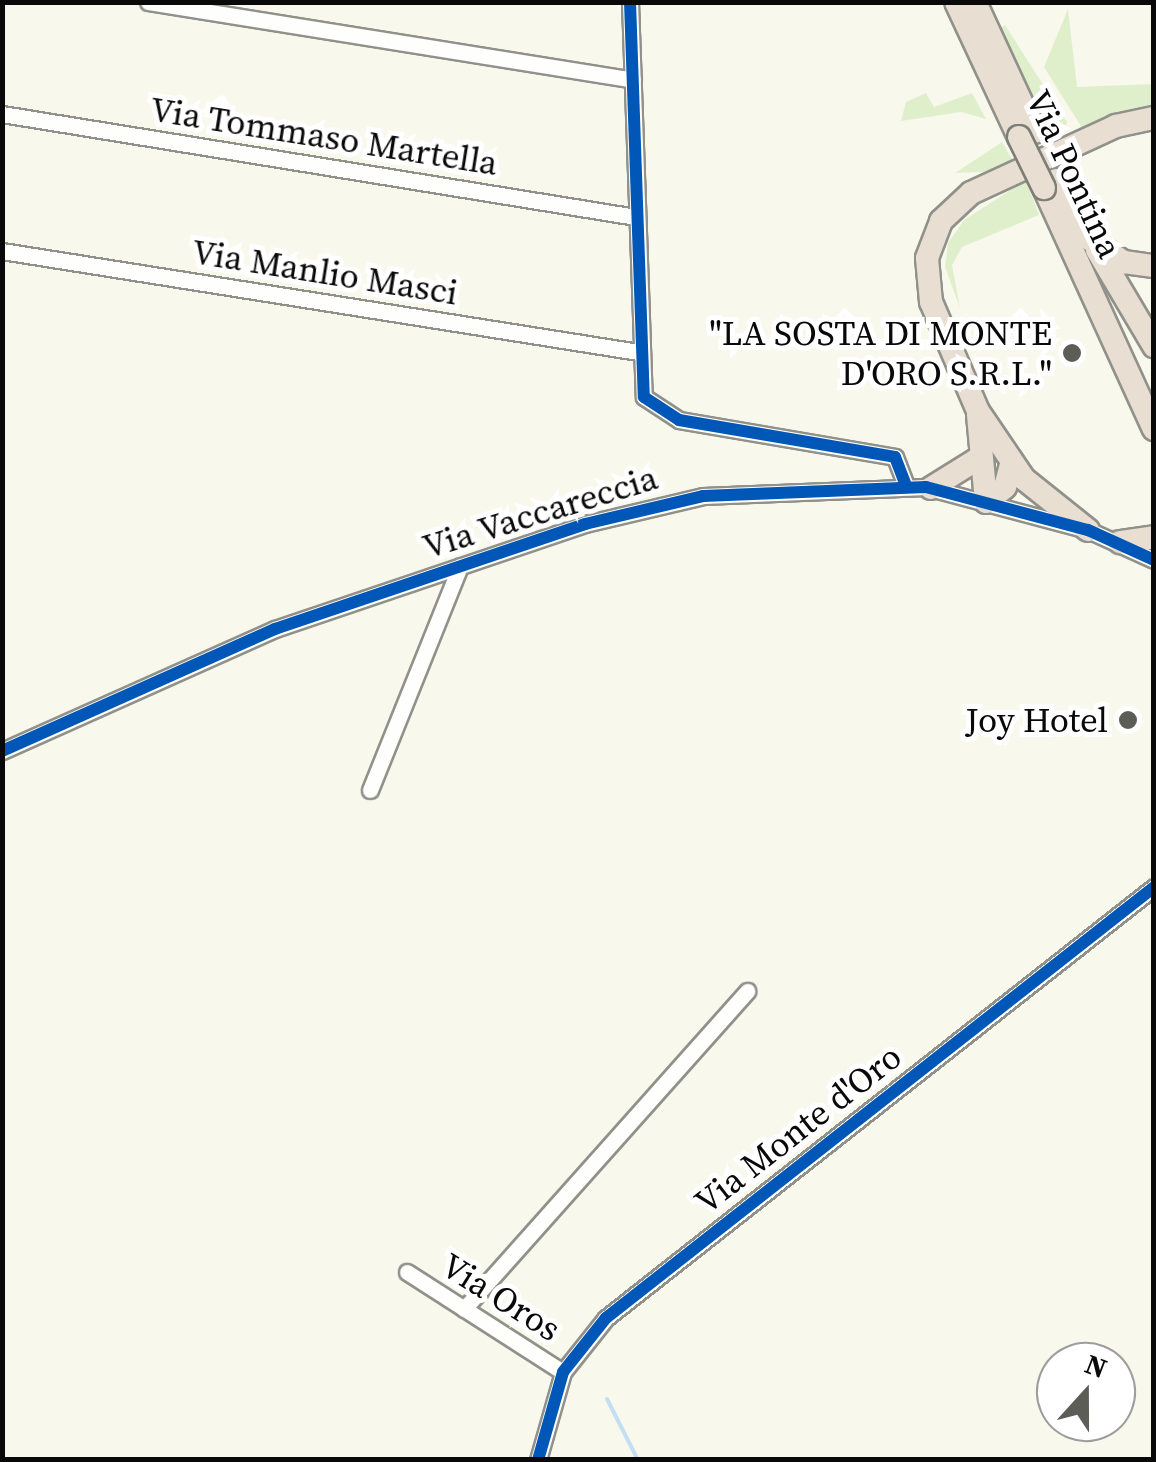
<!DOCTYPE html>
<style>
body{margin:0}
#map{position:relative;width:1156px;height:1462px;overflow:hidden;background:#f9f8ec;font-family:"Source Serif 4",serif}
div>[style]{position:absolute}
.green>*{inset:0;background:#dfefcc}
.stream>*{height:4px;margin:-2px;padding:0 2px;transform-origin:2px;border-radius:2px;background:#c2dff3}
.roads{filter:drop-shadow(2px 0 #91918b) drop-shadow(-2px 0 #91918b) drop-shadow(0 2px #91918b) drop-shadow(0 -2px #91918b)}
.minor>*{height:15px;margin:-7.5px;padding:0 7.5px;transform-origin:7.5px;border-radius:7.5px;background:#fefefc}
.highway>*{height:22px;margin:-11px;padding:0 11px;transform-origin:11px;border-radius:11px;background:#e8ded2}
.bridges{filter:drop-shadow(2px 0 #7e7e78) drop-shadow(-2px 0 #7e7e78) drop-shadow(0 2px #7e7e78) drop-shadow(0 -2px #7e7e78)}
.highway-bridge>*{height:22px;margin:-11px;padding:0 11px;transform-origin:11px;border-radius:11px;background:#e8ded2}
.cycleway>*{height:12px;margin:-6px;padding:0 6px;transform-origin:6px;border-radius:6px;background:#0057b8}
.dots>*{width:28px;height:28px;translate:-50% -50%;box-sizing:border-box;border:5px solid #fff;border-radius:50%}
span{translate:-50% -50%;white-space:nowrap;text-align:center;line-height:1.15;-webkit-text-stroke:10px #fff;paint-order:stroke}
.street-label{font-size:35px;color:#090909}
.poi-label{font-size:35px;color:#090909}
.right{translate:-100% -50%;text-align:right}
.frame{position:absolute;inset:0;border:5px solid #090909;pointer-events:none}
.north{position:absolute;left:1036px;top:1342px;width:100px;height:100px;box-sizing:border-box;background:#fff;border:2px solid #9d9d9d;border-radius:50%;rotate:21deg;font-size:28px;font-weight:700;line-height:40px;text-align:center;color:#090909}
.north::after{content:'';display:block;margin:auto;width:35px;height:45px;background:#5d5d58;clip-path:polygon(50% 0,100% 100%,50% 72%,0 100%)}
</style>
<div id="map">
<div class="green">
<div style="clip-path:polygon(1068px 9px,1077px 87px,1153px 84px,1153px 113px,1082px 128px,1044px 67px)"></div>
<div style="clip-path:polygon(1005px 25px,1067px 122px,1058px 150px,996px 31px)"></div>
<div style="clip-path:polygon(926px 93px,934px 107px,972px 93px,986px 119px,961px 112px,901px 121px,906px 102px)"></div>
<div style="clip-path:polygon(1002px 142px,1013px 161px,1000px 171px,955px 173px)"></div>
<div style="clip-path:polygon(1026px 180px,1039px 215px,962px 247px,952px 265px,960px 308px,945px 267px,948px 243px,964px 220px)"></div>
</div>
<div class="stream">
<div style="left:607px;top:1399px;width:68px;rotate:63.1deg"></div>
</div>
<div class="roads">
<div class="minor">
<div style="left:148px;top:2px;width:491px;rotate:9.1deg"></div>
<div style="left:630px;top:2px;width:395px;rotate:88deg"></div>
<div style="left:644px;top:397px;width:42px;rotate:33.3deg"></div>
<div style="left:679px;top:420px;width:219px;rotate:9.7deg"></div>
<div style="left:895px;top:457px;width:30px;rotate:69deg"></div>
<div style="left:2px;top:114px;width:642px;rotate:9.23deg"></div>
<div style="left:2px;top:251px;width:644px;rotate:9.02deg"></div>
<div style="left:2px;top:751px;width:299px;rotate:-24.1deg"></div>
<div style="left:275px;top:629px;width:327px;rotate:-18.7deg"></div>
<div style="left:585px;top:524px;width:121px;rotate:-13.3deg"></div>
<div style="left:703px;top:496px;width:223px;rotate:-2.3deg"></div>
<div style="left:926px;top:487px;width:168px;rotate:14.9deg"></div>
<div style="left:1088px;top:530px;width:72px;rotate:24.4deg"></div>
<div style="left:370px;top:790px;width:241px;rotate:-68.1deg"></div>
<div style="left:407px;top:1272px;width:185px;rotate:32.7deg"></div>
<div style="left:464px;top:1309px;width:426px;rotate:-48.3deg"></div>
<div style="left:538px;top:1460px;width:91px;rotate:-74.1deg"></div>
<div style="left:563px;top:1372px;width:69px;rotate:-51.5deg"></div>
<div style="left:606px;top:1318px;width:697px;rotate:-38.18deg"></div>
</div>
<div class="highway">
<div style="left:956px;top:2px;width:149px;rotate:65deg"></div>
<div style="left:975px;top:2px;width:143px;rotate:65.2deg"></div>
<div style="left:1056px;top:180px;width:69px;rotate:59.7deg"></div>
<div style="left:1091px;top:240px;width:40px;rotate:34deg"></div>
<div style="left:1124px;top:262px;width:30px;rotate:8deg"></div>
<div style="left:1044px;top:188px;width:265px;rotate:65.5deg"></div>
<div style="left:1097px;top:250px;width:112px;rotate:59.3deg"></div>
<div style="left:978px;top:415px;width:87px;rotate:84.7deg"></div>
<div style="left:986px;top:502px;width:24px;rotate:-38deg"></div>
<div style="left:1005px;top:487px;width:24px;rotate:-75deg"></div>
<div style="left:931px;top:488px;width:53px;rotate:-31.9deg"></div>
<div style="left:1088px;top:530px;width:82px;rotate:-141.4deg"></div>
<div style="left:1024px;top:479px;width:82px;rotate:-124.1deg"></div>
<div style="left:978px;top:411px;width:119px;rotate:-113.3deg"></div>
<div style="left:931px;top:302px;width:44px;rotate:-95.2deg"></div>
<div style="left:927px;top:258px;width:40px;rotate:-69deg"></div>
<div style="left:941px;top:221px;width:41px;rotate:-43deg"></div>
<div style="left:971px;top:193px;width:160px;rotate:-24.8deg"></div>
<div style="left:1116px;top:126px;width:39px;rotate:-12deg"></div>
<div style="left:1120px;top:542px;width:34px;rotate:-8deg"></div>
</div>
</div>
<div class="bridges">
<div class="highway-bridge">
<div style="left:1019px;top:137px;width:57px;rotate:63.9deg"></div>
</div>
</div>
<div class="cycleway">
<div style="left:630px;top:2px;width:395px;rotate:88deg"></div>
<div style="left:644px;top:397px;width:42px;rotate:33.3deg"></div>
<div style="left:679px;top:420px;width:219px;rotate:9.7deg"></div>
<div style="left:895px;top:457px;width:30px;rotate:69deg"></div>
<div style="left:2px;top:751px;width:299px;rotate:-24.1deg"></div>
<div style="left:275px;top:629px;width:327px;rotate:-18.7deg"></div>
<div style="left:585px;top:524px;width:121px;rotate:-13.3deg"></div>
<div style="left:703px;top:496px;width:223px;rotate:-2.3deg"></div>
<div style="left:926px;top:487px;width:168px;rotate:14.9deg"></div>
<div style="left:1088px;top:530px;width:72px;rotate:24.4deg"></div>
<div style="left:538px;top:1460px;width:91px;rotate:-74.1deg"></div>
<div style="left:563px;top:1372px;width:69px;rotate:-51.5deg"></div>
<div style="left:606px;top:1318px;width:697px;rotate:-38.18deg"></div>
</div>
<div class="dots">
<div style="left:1072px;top:353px;background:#5d5d58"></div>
<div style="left:1128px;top:720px;background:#5d5d58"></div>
</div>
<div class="street-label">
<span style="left:324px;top:136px;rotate:9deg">Via Tommaso Martella</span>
<span style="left:1074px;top:174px;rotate:65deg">Via Pontina</span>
<span style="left:325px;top:272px;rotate:9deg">Via Manlio Masci</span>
<span style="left:540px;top:512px;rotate:-17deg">Via Vaccareccia</span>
<span style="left:798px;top:1129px;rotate:-38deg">Via Monte d'Oro</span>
<span style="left:501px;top:1297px;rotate:32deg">Via Oros</span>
</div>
<div class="poi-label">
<span class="right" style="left:1052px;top:353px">"LA SOSTA DI MONTE<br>D'ORO S.R.L."</span>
<span class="right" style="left:1108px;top:720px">Joy Hotel</span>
</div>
<div class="frame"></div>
<div class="north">N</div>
</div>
